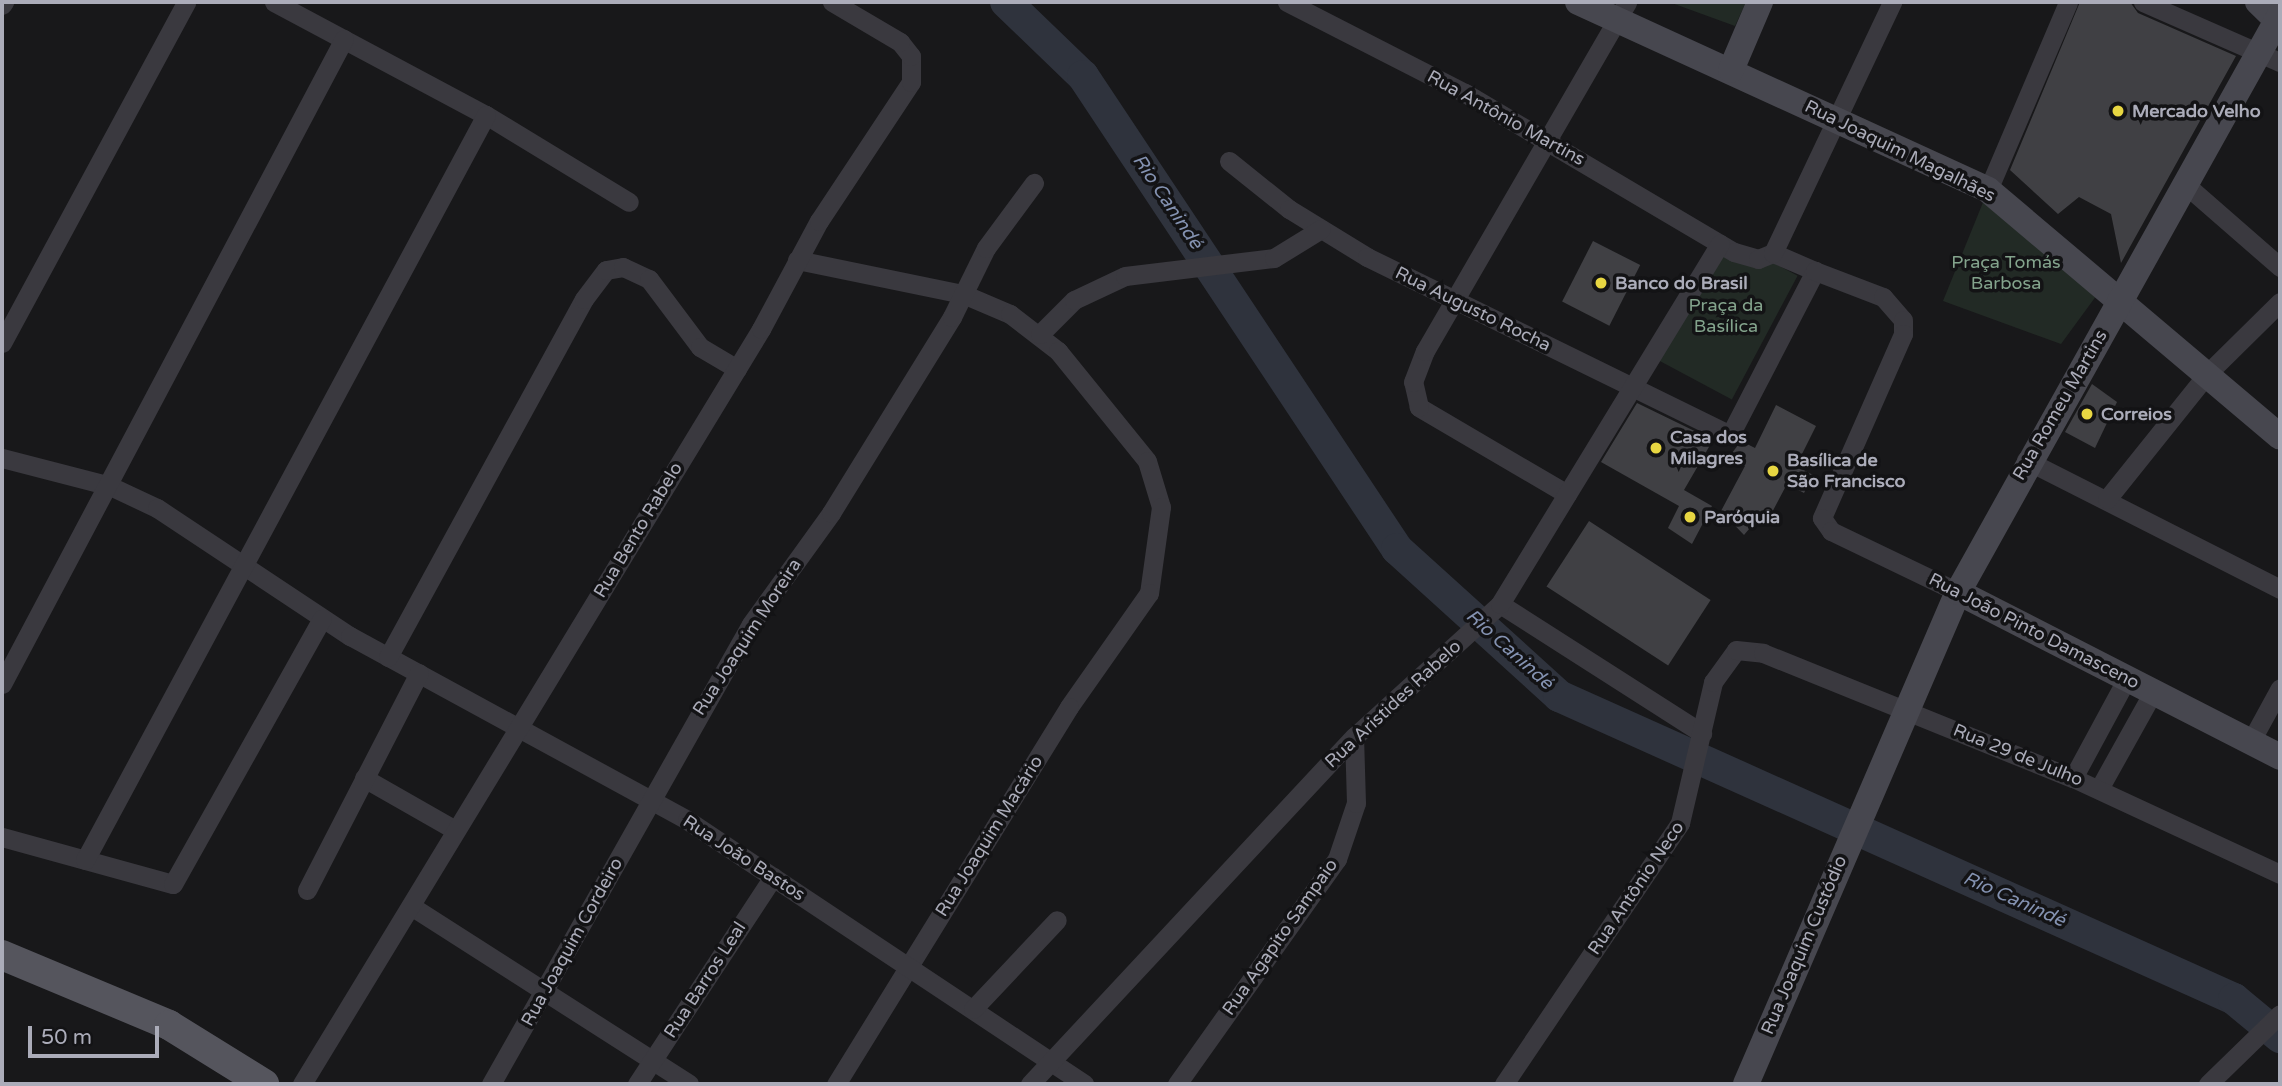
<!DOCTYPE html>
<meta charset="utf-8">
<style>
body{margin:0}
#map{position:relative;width:2282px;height:1086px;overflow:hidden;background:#18181a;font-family:"Varela Round",sans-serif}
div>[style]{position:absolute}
.green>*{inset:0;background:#222a25;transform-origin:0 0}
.river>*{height:32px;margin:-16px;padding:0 16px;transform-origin:16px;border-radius:16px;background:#2f333d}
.building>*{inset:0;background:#404044;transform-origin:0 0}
.street>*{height:19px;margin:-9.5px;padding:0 9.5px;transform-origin:9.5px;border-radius:9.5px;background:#3a393f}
.secondary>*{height:26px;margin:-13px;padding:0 13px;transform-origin:13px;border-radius:13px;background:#47474f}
.primary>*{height:30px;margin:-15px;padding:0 15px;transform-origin:15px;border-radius:15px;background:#55555d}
.dots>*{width:19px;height:19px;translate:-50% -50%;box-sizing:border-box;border:4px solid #131315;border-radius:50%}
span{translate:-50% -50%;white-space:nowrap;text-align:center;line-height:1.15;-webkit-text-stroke:7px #131315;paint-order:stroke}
.poi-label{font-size:18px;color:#abacb9;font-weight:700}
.left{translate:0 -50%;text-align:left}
.street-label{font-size:18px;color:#abacb9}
.park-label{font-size:18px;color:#83a38c}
.water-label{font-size:19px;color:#8492b1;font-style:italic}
.frame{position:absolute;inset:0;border:4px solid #abacb9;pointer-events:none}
.scale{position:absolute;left:28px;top:1026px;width:131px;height:32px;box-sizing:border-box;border:4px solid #abacb9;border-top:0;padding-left:9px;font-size:21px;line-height:24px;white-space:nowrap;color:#abacb9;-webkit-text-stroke:5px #131315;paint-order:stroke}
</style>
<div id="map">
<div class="green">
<div style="clip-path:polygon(1669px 2px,1746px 2px,1735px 26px)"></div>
<div style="clip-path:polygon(1986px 195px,2102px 288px,2061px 344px,1943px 301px)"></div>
<div style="left:1719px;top:234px;width:89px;height:140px;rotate:28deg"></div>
</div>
<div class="river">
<div style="left:1006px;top:2px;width:107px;rotate:43.9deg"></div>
<div style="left:1083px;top:76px;width:568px;rotate:56.42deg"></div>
<div style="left:1397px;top:549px;width:219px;rotate:42.2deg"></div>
<div style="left:1559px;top:696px;width:740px;rotate:24.17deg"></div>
<div style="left:2234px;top:999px;width:60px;rotate:39.6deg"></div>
</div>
<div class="building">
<div style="clip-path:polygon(2080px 2px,2130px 2px,2138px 13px,2236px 56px,2121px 263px,2111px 214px,2079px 197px,2058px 214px,2010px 170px)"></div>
<div style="left:1593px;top:241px;width:53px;height:68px;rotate:27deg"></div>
<div style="clip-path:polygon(2092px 384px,2117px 402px,2095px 448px,2065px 432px)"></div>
<div style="clip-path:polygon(1637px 403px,1713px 440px,1684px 490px,1712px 506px,1692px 544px,1668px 528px,1679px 506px,1601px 462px)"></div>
<div style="clip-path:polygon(1776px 405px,1816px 426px,1796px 466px,1813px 475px,1804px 493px,1787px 484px,1768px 520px,1760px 516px,1744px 535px,1721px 511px,1745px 466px,1729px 457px,1741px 441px,1755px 448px)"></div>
<div style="left:1589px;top:521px;width:145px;height:78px;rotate:33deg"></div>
</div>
<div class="street">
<div style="left:274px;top:2px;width:240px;rotate:28.1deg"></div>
<div style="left:486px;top:115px;width:167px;rotate:31.3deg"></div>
<div style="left:1287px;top:2px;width:200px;rotate:27.1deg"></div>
<div style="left:1465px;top:93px;width:312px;rotate:30.6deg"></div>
<div style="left:1734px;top:252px;width:25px;rotate:16deg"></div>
<div style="left:1758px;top:259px;width:16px;rotate:-22deg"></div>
<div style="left:1773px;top:253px;width:46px;rotate:23.2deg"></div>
<div style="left:2143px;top:2px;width:150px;rotate:23.7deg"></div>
<div style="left:2px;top:5px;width:4px;rotate:-56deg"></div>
<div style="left:1229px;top:161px;width:77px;rotate:38.7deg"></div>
<div style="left:1289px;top:209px;width:92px;rotate:31.6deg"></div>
<div style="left:1367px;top:257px;width:404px;rotate:26.1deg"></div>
<div style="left:1730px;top:435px;width:185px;rotate:-62.6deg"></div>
<div style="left:1815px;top:271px;width:73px;rotate:20.9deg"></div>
<div style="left:1883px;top:297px;width:30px;rotate:49deg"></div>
<div style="left:1903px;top:320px;width:14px;rotate:90deg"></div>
<div style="left:1903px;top:334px;width:201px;rotate:113.8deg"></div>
<div style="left:1822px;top:518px;width:16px;rotate:55deg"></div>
<div style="left:1831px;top:531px;width:141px;rotate:25.7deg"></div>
<div style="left:2186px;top:185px;width:125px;rotate:41.1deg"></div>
<div style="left:1988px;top:190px;width:204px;rotate:-66.9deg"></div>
<div style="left:1773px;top:253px;width:278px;rotate:-64.6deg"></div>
<div style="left:797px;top:260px;width:169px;rotate:11.6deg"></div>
<div style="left:963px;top:294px;width:51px;rotate:23.1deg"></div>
<div style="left:1010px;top:314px;width:61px;rotate:37.6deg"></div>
<div style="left:1058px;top:351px;width:141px;rotate:51deg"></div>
<div style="left:1147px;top:461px;width:48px;rotate:73.1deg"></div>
<div style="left:1161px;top:507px;width:87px;rotate:97.9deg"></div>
<div style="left:1149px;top:593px;width:139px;rotate:125.1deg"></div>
<div style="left:1069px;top:707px;width:443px;rotate:121.7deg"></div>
<div style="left:1040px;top:334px;width:48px;rotate:-45deg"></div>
<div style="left:1074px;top:300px;width:56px;rotate:-25.2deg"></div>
<div style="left:1125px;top:276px;width:150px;rotate:-6.9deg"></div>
<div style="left:1274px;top:258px;width:55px;rotate:-31.7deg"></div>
<div style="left:2px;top:343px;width:387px;rotate:-61.6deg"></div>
<div style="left:2px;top:458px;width:112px;rotate:14.5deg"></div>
<div style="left:110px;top:486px;width:52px;rotate:25.1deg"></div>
<div style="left:157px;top:508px;width:232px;rotate:33.6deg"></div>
<div style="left:350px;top:636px;width:384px;rotate:28.6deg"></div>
<div style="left:687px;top:820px;width:477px;rotate:33.6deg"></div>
<div style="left:2026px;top:460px;width:285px;rotate:26.9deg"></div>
<div style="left:1567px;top:494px;width:172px;rotate:-149.6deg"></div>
<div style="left:1419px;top:407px;width:26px;rotate:-103deg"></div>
<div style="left:1413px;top:382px;width:33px;rotate:-69deg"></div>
<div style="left:1425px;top:351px;width:403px;rotate:-59.9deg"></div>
<div style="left:2107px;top:499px;width:161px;rotate:-51.3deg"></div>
<div style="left:2208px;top:373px;width:101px;rotate:-44.6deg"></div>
<div style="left:1500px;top:604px;width:240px;rotate:32.6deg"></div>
<div style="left:388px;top:657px;width:408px;rotate:-61.3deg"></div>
<div style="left:584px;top:299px;width:36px;rotate:-53deg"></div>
<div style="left:606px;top:270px;width:17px;rotate:-10deg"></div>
<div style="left:623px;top:267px;width:29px;rotate:25deg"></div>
<div style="left:649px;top:279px;width:85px;rotate:53.1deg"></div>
<div style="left:700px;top:347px;width:43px;rotate:30.7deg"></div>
<div style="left:2px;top:684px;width:730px;rotate:-62.07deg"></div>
<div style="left:2251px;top:741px;width:60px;rotate:-61.3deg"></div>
<div style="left:364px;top:778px;width:105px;rotate:29.7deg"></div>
<div style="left:2073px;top:778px;width:114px;rotate:-61.6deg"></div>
<div style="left:2099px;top:789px;width:111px;rotate:-60.9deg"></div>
<div style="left:2px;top:837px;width:177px;rotate:15.4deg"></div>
<div style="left:173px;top:884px;width:304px;rotate:-60.7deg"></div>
<div style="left:85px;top:860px;width:846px;rotate:-61.71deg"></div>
<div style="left:307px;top:890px;width:244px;rotate:-62.7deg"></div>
<div style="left:411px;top:906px;width:330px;rotate:32.6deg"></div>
<div style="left:973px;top:1009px;width:122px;rotate:-46.7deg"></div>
<div style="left:302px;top:1084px;width:884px;rotate:-58.7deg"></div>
<div style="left:761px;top:329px;width:123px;rotate:-61.8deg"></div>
<div style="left:819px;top:221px;width:167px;rotate:-56.5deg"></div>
<div style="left:911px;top:82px;width:26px;rotate:-90deg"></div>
<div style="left:911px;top:56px;width:18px;rotate:-128deg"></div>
<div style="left:900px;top:42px;width:79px;rotate:-149.5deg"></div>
<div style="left:491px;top:1084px;width:528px;rotate:-60.52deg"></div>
<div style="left:751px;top:624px;width:137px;rotate:-54.2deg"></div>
<div style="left:831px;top:513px;width:230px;rotate:-58.3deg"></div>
<div style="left:952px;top:317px;width:77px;rotate:-63.8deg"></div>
<div style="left:986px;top:248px;width:81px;rotate:-53.6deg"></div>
<div style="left:637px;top:1084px;width:248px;rotate:-56.7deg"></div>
<div style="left:1030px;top:1084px;width:475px;rotate:-47deg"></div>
<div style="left:1354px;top:737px;width:197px;rotate:-42.3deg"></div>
<div style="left:1500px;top:604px;width:422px;rotate:-58.6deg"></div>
<div style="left:1177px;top:1084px;width:276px;rotate:-54.6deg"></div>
<div style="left:1337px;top:859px;width:59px;rotate:-71.3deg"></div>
<div style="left:1356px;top:803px;width:66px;rotate:-91.7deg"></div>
<div style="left:1504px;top:1084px;width:315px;rotate:-56deg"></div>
<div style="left:1680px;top:823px;width:145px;rotate:-76.8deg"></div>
<div style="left:1713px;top:682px;width:39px;rotate:-54deg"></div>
<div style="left:1736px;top:650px;width:27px;rotate:6deg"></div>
<div style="left:1763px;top:653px;width:334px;rotate:22deg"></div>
<div style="left:2073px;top:778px;width:228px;rotate:24.9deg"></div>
<div style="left:2208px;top:1084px;width:100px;rotate:-44.2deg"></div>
</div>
<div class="secondary">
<div style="left:1578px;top:2px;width:451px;rotate:24.6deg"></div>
<div style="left:1988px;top:190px;width:382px;rotate:40.2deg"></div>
<div style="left:2258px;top:2px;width:30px;rotate:44deg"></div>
<div style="left:1731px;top:70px;width:74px;rotate:-66.9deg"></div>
<div style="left:1958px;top:592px;width:362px;rotate:27.1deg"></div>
<div style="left:1746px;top:1084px;width:536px;rotate:-66.69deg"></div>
<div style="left:1958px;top:592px;width:661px;rotate:-60.84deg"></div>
</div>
<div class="primary">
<div style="left:2px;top:955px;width:181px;rotate:22.7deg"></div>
<div style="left:169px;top:1025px;width:112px;rotate:31.8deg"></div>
</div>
<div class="dots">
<div style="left:2118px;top:111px;background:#e7d642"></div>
<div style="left:1601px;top:283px;background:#e7d642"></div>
<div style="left:2087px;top:414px;background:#e7d642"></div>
<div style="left:1656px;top:448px;background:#e7d642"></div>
<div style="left:1773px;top:471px;background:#e7d642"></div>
<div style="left:1690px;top:517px;background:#e7d642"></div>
</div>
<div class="poi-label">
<span class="left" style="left:2132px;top:111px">Mercado Velho</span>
<span class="left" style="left:1615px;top:283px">Banco do Brasil</span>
<span class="left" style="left:2101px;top:414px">Correios</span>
<span class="left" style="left:1670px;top:448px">Casa dos<br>Milagres</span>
<span class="left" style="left:1787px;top:471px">Basílica de<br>São Francisco</span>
<span class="left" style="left:1704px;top:517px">Paróquia</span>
</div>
<div class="street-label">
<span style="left:1506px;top:118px;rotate:29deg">Rua Antônio Martins</span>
<span style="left:1900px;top:151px;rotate:26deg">Rua Joaquim Magalhães</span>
<span style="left:1473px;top:309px;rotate:26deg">Rua Augusto Rocha</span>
<span style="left:2060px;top:405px;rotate:-60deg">Rua Romeu Martins</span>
<span style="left:638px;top:530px;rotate:-59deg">Rua Bento Rabelo</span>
<span style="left:2034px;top:631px;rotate:27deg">Rua João Pinto Damasceno</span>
<span style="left:747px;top:637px;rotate:-57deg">Rua Joaquim Moreira</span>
<span style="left:1393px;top:704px;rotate:-43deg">Rua Aristides Rabelo</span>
<span style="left:2018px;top:755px;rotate:22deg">Rua 29 de Julho</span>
<span style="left:989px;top:836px;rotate:-58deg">Rua Joaquim Macário</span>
<span style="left:744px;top:858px;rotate:33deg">Rua João Bastos</span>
<span style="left:1636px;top:888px;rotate:-56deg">Rua Antônio Neco</span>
<span style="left:1280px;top:937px;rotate:-55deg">Rua Agapito Sampaio</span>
<span style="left:572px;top:942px;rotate:-61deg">Rua Joaquim Cordeiro</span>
<span style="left:1804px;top:945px;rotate:-67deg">Rua Joaquim Custódio</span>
<span style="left:705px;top:980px;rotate:-57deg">Rua Barros Leal</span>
</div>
<div class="park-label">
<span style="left:2006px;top:273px">Praça Tomás<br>Barbosa</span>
<span style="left:1726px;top:316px">Praça da<br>Basílica</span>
</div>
<div class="water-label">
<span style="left:1167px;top:202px;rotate:56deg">Rio Canindé</span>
<span style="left:1509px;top:650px;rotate:42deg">Rio Canindé</span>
<span style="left:2014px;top:900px;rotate:24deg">Rio Canindé</span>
</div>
<div class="frame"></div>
<div class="scale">50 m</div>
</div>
